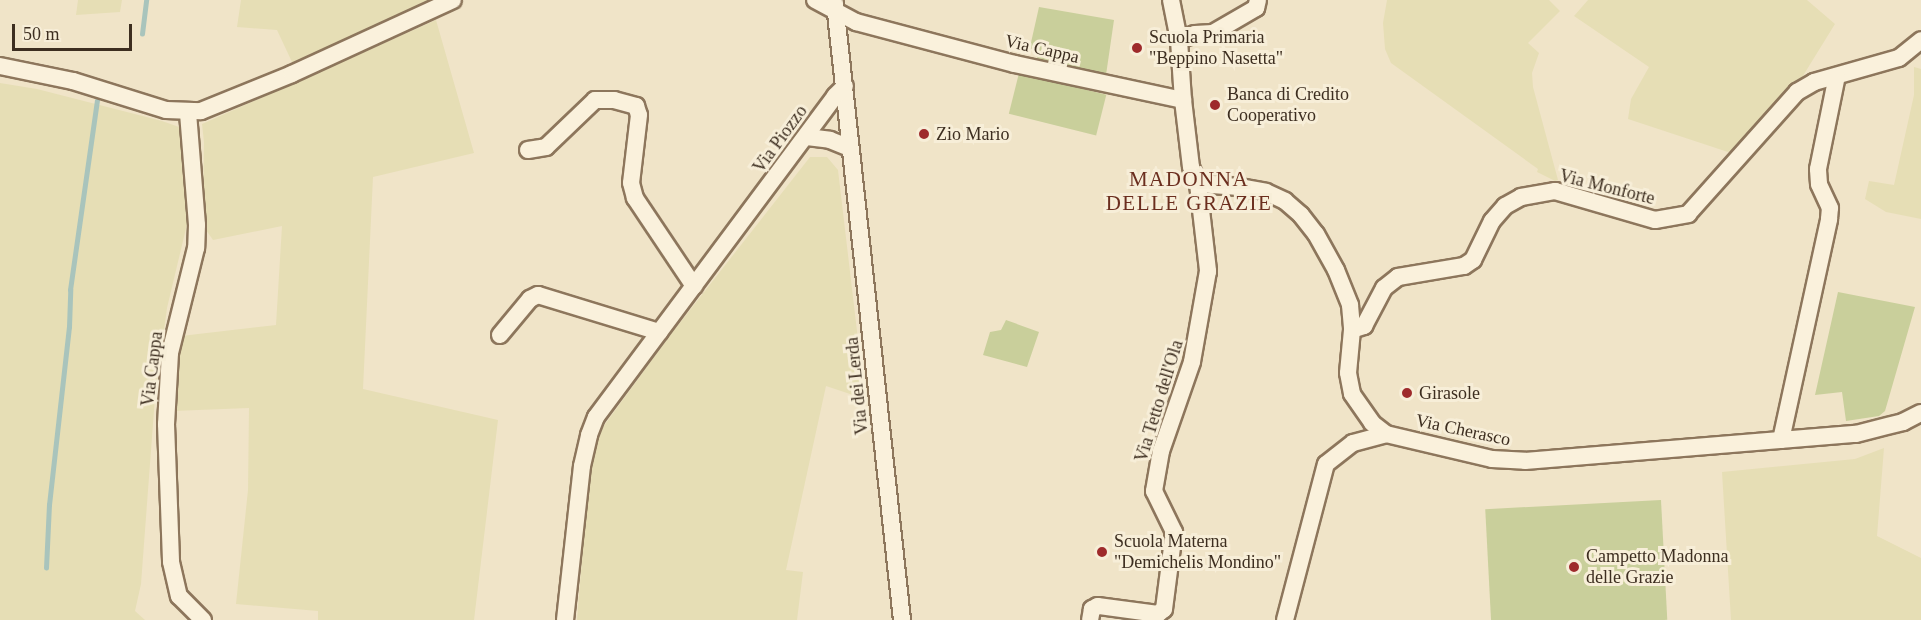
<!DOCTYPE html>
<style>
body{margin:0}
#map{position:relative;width:1921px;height:620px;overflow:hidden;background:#f0e4c8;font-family:Georgia,serif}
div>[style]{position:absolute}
.farmland>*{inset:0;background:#e6deb5}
.green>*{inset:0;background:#c9cf9b;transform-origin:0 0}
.stream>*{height:4.5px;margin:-2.25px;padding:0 2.25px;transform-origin:2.25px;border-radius:2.25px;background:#a9c4bc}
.roads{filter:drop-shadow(2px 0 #8d765c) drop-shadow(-2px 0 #8d765c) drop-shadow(0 2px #8d765c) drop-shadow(0 -2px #8d765c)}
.minor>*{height:16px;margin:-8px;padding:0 8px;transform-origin:8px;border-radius:8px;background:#faf1dc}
.dots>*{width:16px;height:16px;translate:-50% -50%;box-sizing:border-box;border:3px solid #f7eed8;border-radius:50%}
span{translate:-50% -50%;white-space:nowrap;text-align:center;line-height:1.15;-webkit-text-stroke:6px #f7eed8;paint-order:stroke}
.poi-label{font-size:18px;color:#3d2e20}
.left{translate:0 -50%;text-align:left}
.street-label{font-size:18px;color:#3d2e20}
.quarter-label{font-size:21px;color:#6b2e1e;letter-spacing:1.5px}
.scale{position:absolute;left:12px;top:24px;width:120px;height:27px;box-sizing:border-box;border:3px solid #3d2e20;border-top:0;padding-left:8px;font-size:18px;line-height:21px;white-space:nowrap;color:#3d2e20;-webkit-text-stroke:4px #f7eed8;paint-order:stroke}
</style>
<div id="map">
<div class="farmland">
<div style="clip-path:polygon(78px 0,122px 0,120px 12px,76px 15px)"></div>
<div style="clip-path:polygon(241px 0,437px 0,297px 64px,292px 62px,277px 30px,237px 27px)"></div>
<div style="clip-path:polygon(1387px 0,1549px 0,1560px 11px,1528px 43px,1539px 53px,1532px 73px,1533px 87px,1558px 180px,1555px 181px,1537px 172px,1538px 169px,1391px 63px,1385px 49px,1383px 23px)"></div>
<div style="clip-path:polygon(1588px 0,1807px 0,1835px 24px,1801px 79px,1735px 149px,1728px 152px,1628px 119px,1631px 99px,1649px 67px,1574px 16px)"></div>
<div style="clip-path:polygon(436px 20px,474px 153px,373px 177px,363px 389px,498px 420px,474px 620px,318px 620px,318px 611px,236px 604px,248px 490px,249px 408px,173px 411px,178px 351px,181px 336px,276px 325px,282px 226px,213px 240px,206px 230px,203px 218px,204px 142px,202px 124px)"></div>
<div style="clip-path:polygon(1914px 67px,1921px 69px,1921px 219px,1886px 212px,1865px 199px,1869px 181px,1894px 185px,1914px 95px)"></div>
<div style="clip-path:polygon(0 83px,37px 89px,162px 121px,179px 127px,184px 135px,188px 220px,167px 308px,155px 397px,141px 584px,135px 611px,145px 620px,0 620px)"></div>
<div style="clip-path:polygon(810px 157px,827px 157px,838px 170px,865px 399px,826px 386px,786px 570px,803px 572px,797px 620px,577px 620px,590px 460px,603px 427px,668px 338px)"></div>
<div style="clip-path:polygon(1884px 448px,1877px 536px,1921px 558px,1921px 620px,1731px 620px,1722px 472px,1855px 459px)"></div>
</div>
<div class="green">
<div style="clip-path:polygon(1039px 7px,1114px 20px,1106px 75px,1042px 64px,1030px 47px)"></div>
<div style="left:1019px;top:73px;width:90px;height:42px;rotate:14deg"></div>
<div style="clip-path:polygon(1838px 292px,1915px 307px,1885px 411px,1879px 416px,1846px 421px,1842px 392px,1815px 395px)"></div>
<div style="clip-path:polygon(1006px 320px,1039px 332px,1027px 367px,983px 355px,990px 332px,1001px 330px)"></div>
<div style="left:1661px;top:500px;width:120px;height:176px;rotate:87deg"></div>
</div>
<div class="stream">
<div style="left:142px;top:34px;width:34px;rotate:-83deg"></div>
<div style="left:46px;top:568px;width:63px;rotate:-87.3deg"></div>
<div style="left:49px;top:505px;width:179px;rotate:-83.6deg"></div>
<div style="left:69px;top:327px;width:37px;rotate:-88deg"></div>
<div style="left:70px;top:290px;width:191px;rotate:-81.9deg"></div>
</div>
<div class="roads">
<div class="minor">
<div style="left:815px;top:0;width:47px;rotate:28.2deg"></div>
<div style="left:856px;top:22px;width:164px;rotate:14.8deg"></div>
<div style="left:1015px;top:64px;width:172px;rotate:12.1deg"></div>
<div style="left:1183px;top:100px;width:67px;rotate:83.2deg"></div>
<div style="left:1191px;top:167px;width:18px;rotate:68deg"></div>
<div style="left:1198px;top:184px;width:88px;rotate:83.4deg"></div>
<div style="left:1208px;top:271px;width:92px;rotate:100deg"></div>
<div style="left:1192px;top:362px;width:94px;rotate:109.2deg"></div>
<div style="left:1161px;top:451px;width:41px;rotate:99.9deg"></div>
<div style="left:1154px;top:491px;width:46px;rotate:64deg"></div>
<div style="left:1174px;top:532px;width:78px;rotate:97.4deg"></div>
<div style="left:1164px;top:609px;width:8px;rotate:140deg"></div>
<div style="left:1158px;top:614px;width:61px;rotate:-172.4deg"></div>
<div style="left:1098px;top:606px;width:7px;rotate:153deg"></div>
<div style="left:1092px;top:609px;width:11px;rotate:100deg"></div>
<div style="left:1171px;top:0;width:41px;rotate:78.7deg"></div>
<div style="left:1179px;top:40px;width:60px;rotate:86.2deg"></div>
<div style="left:835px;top:4px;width:620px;rotate:83.79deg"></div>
<div style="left:1179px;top:40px;width:17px;rotate:-21deg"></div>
<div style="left:1195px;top:34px;width:18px;rotate:-3deg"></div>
<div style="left:1213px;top:33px;width:50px;rotate:-30.2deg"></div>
<div style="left:1256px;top:8px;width:8px;rotate:-76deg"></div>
<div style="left:0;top:66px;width:75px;rotate:11.6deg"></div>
<div style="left:73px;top:81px;width:97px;rotate:17.3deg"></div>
<div style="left:166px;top:110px;width:35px;rotate:2deg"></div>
<div style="left:201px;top:111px;width:98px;rotate:-22.1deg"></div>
<div style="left:292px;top:74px;width:177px;rotate:-24.7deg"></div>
<div style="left:188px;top:113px;width:112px;rotate:85.4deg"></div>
<div style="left:197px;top:225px;width:23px;rotate:92deg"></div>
<div style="left:196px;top:248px;width:108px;rotate:103.9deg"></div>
<div style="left:170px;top:353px;width:71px;rotate:93.2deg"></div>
<div style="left:166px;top:424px;width:138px;rotate:87.9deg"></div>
<div style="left:171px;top:562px;width:35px;rotate:77deg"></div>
<div style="left:179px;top:596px;width:34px;rotate:45deg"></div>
<div style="left:807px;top:137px;width:23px;rotate:7deg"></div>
<div style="left:830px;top:140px;width:22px;rotate:22deg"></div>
<div style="left:528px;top:150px;width:18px;rotate:-9deg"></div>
<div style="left:546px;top:147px;width:68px;rotate:-43.8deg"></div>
<div style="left:595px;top:100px;width:19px"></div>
<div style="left:614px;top:100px;width:23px;rotate:15deg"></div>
<div style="left:636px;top:106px;width:9px;rotate:72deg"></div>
<div style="left:639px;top:115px;width:68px;rotate:96.7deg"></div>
<div style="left:631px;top:183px;width:16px;rotate:75deg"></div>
<div style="left:635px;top:198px;width:106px;rotate:56.2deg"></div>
<div style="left:1198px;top:184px;width:41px;rotate:4.2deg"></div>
<div style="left:1239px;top:187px;width:27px;rotate:10deg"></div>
<div style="left:1266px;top:192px;width:21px;rotate:25deg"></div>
<div style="left:1285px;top:201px;width:21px;rotate:41deg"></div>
<div style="left:1301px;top:215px;width:24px;rotate:52deg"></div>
<div style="left:1316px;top:234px;width:41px;rotate:60.9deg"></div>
<div style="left:1336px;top:270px;width:38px;rotate:68deg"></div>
<div style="left:1350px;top:305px;width:25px;rotate:85deg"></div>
<div style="left:1352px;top:330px;width:43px;rotate:95.3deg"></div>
<div style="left:1348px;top:373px;width:21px;rotate:79deg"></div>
<div style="left:1352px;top:394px;width:35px;rotate:55deg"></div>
<div style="left:1372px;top:423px;width:18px;rotate:38deg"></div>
<div style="left:1386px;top:434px;width:109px;rotate:13.3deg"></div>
<div style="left:1492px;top:459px;width:33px;rotate:3deg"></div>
<div style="left:1525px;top:461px;width:332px;rotate:-4.7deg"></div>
<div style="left:1856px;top:434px;width:49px;rotate:-14.3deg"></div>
<div style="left:1903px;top:422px;width:20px;rotate:-27deg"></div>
<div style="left:1352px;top:330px;width:13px;rotate:-18deg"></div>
<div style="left:1364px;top:326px;width:43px;rotate:-62.2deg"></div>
<div style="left:1384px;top:288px;width:18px;rotate:-38deg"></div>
<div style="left:1398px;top:277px;width:67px;rotate:-9.5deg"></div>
<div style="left:1464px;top:266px;width:11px;rotate:-34deg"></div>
<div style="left:1473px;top:260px;width:43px;rotate:-64deg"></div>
<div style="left:1492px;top:221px;width:20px;rotate:-49deg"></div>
<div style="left:1505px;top:206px;width:18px;rotate:-29deg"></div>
<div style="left:1521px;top:197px;width:35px;rotate:-10deg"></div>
<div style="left:1555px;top:191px;width:104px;rotate:16.2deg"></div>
<div style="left:1655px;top:220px;width:34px;rotate:-10deg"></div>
<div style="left:1688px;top:214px;width:164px;rotate:-48.2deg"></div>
<div style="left:1797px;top:92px;width:20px;rotate:-30deg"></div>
<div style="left:1814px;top:82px;width:88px;rotate:-15.8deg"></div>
<div style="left:1899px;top:58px;width:28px;rotate:-39deg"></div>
<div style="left:500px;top:335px;width:47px;rotate:-50.2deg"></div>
<div style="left:530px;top:299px;width:9px;rotate:-27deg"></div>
<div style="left:538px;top:295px;width:127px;rotate:17deg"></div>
<div style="left:1781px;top:440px;width:226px;rotate:-77.7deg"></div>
<div style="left:1829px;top:219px;width:11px;rotate:-85deg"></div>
<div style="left:1830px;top:208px;width:26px;rotate:-115deg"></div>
<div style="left:1819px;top:184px;width:15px;rotate:-94deg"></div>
<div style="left:1818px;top:169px;width:95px;rotate:-78.5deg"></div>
<div style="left:565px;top:620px;width:155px;rotate:-83.7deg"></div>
<div style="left:582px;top:466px;width:32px;rotate:-77deg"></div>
<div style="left:589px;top:435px;width:19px;rotate:-69deg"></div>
<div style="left:596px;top:417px;width:400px;rotate:-53.3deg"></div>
<div style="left:835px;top:96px;width:14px;rotate:-45deg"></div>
<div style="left:1285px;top:620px;width:161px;rotate:-75.3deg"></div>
<div style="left:1326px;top:464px;width:34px;rotate:-38deg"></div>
<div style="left:1353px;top:443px;width:34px;rotate:-15deg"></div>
</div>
</div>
<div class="dots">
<div style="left:1137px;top:48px;background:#9e2a2b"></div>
<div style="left:1215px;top:105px;background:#9e2a2b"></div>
<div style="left:924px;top:134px;background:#9e2a2b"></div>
<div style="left:1407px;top:393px;background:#9e2a2b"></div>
<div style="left:1102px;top:552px;background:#9e2a2b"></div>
<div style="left:1574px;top:567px;background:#9e2a2b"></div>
</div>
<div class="poi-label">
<span class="left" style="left:1149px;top:48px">Scuola Primaria<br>"Beppino Nasetta"</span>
<span class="left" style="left:1227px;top:105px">Banca di Credito<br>Cooperativo</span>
<span class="left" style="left:936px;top:134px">Zio Mario</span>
<span class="left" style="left:1419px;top:393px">Girasole</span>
<span class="left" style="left:1114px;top:552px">Scuola Materna<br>"Demichelis Mondino"</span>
<span class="left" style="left:1586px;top:567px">Campetto Madonna<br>delle Grazie</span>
</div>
<div class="street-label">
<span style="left:1042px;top:49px;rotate:13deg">Via Cappa</span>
<span style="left:780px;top:139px;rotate:-54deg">Via Piozzo</span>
<span style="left:1607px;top:187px;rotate:14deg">Via Monforte</span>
<span style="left:152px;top:369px;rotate:-83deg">Via Cappa</span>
<span style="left:857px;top:386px;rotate:-96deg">Via dei Lerda</span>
<span style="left:1159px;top:401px;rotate:-73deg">Via Tetto dell'Ola</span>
<span style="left:1463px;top:430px;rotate:12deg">Via Cherasco</span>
</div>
<div class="quarter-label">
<span style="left:1189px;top:191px">MADONNA<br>DELLE GRAZIE</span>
</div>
<div class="scale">50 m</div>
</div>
